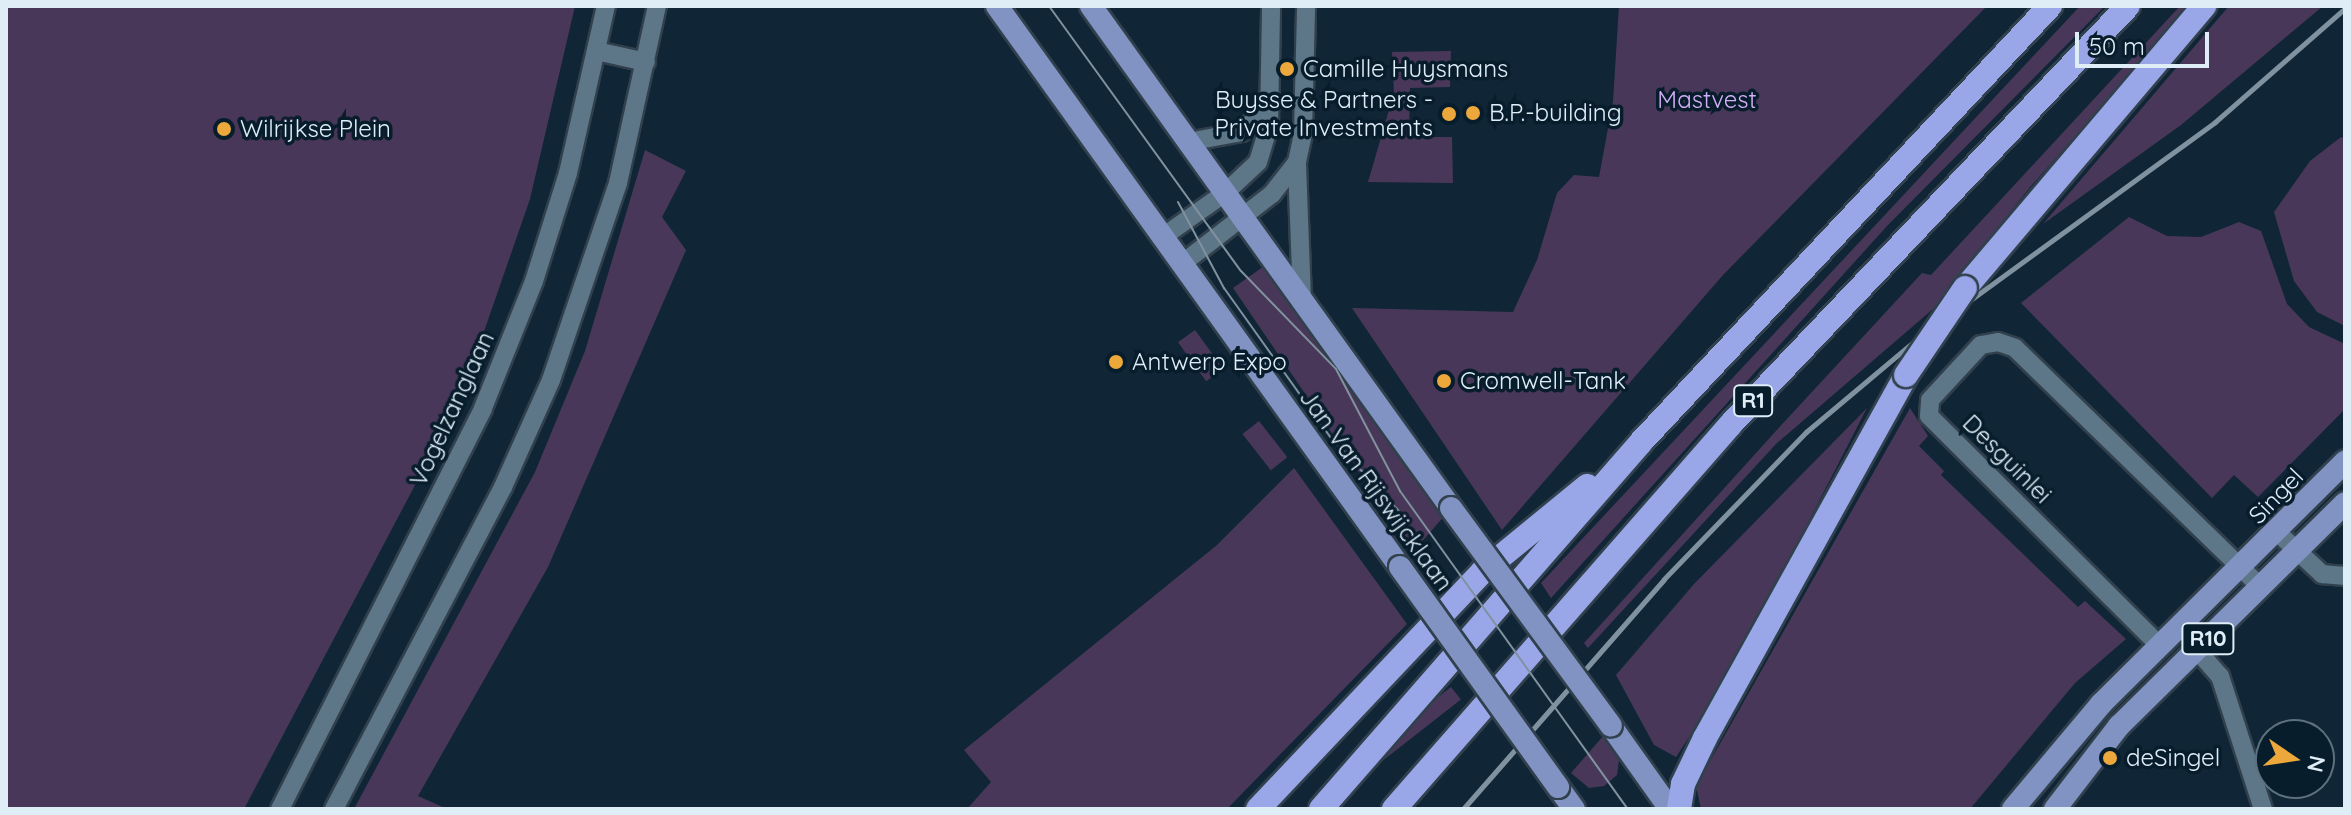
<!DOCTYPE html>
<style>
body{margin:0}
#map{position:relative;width:2351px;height:815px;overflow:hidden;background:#102636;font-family:Quicksand,sans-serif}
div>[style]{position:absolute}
.green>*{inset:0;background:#493759;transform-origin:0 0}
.roads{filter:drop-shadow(2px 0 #31404d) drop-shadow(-2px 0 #31404d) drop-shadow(0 2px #31404d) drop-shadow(0 -2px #31404d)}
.minor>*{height:18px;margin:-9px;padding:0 9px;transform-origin:9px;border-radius:9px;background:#5d7688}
.major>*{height:22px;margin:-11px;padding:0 11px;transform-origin:11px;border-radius:11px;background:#8193c2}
.highway>*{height:24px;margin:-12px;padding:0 12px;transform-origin:12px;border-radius:12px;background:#99a7e9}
.tram>*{height:2px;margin:-1px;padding:0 1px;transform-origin:1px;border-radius:1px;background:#80929f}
.rail>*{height:5px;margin:-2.5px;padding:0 2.5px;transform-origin:2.5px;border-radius:2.5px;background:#80929f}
.bridges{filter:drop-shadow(2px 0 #31404d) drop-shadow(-2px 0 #31404d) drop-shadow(0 2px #31404d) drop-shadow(0 -2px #31404d)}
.major-bridge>*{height:22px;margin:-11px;padding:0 11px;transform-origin:11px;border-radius:11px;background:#8193c2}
.highway-bridge>*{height:24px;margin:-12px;padding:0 12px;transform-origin:12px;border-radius:12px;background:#99a7e9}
.dots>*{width:22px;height:22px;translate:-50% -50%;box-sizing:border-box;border:4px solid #071d2c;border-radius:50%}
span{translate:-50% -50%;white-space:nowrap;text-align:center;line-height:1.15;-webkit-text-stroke:7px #071d2c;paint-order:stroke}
.shield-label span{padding:2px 6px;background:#071d2c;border:2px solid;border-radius:6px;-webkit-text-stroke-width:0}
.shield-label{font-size:22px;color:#dfedf7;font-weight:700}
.poi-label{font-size:24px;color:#dfedf7}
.left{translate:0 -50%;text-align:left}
.right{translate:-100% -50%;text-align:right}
.park-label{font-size:24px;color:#d5aef8}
.street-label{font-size:24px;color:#dfedf7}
.frame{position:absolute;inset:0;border:8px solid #dfedf7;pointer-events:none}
.north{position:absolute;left:2255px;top:719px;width:80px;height:80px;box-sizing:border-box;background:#071d2c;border:2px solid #5d707d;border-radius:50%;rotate:103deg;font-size:22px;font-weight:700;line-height:32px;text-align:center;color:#dfedf7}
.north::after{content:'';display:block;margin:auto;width:28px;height:36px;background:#eda83c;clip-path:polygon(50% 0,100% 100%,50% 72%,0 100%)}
.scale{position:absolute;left:2075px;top:32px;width:134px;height:36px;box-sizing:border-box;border:4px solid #dfedf7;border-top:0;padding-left:10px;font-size:24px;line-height:28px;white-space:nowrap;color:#dfedf7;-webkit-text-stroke:6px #071d2c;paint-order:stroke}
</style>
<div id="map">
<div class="green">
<div style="clip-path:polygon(6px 6px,575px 6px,530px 199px,480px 343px,414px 487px,244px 809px,6px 809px)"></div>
<div style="clip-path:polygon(1619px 6px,1987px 6px,1723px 275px,1502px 530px,1352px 308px,1513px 312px,1537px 260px,1557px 193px,1574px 175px,1599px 177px,1613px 101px)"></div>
<div style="clip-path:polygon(2080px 6px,2105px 6px,1887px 226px,1551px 598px,1541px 583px)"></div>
<div style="clip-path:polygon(2180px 6px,2191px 6px,2031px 186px,1933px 309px,1776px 444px,1588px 648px,1584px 643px,1786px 420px,1922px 273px,1931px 275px)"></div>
<div style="clip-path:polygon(2229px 6px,2323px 6px,2181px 125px,2043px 224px)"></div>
<div style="clip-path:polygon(1451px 51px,1450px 87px,1410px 88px,1409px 137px,1452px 137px,1453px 183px,1368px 182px,1394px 93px,1392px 52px)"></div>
<div style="clip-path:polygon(2341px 137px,2345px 139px,2345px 326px,2317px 312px,2294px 281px,2274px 212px,2310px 161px)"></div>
<div style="clip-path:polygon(645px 150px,686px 171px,662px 217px,686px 250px,548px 567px,418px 796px,447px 809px,354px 809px,535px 472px,585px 351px)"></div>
<div style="clip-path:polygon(2129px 217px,2167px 236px,2201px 237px,2239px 222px,2261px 231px,2287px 304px,2309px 327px,2345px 344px,2345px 409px,2258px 497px,2234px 475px,2212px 498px,2021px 303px)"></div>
<div style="clip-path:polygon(1267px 264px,1446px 514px,1413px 552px,1233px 288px)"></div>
<div style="left:1195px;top:330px;width:48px;height:21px;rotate:54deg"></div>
<div style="clip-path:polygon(1867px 408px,1728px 678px,1676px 757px,1654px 745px,1616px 675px,1694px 584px)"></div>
<div style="clip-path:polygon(1910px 408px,1928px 436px,1919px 446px,1944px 471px,1941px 475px,2078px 607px,2085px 601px,2126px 639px,2075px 683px,1970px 809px,1701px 809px,1696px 786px)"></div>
<div style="left:1259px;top:421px;width:46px;height:21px;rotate:52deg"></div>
<div style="clip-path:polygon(1294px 468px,1407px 624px,1227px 809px,967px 809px,991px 782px,964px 750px,1217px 545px)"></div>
<div style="left:1451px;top:687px;width:16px;height:159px;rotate:52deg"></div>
<div style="clip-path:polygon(1604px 735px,1619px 760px,1617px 775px,1604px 786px,1589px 788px,1571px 773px)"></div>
</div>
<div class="roads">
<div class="minor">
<div style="left:596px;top:51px;width:51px;rotate:12.4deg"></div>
<div style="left:1188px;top:142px;width:55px;rotate:-10.5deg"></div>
<div style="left:1242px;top:132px;width:39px;rotate:-44deg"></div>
<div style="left:1164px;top:236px;width:75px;rotate:-35.2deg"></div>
<div style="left:1225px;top:193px;width:45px;rotate:-43.2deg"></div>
<div style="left:1258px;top:162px;width:39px;rotate:-73deg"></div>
<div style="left:1269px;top:125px;width:119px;rotate:-89deg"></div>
<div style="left:1183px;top:263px;width:113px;rotate:-37.8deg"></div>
<div style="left:1272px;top:194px;width:41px;rotate:-52deg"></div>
<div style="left:1302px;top:300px;width:138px;rotate:-92.1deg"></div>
<div style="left:1297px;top:162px;width:30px;rotate:-78deg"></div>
<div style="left:1303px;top:133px;width:127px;rotate:-88.6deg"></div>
<div style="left:2277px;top:532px;width:62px;rotate:43deg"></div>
<div style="left:2322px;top:574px;width:23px;rotate:5deg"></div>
<div style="left:2160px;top:646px;width:326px;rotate:-135.1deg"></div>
<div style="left:1929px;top:416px;width:16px;rotate:-86deg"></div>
<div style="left:1930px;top:400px;width:75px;rotate:-47.2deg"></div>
<div style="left:1981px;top:345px;width:17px;rotate:-10deg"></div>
<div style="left:1998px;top:342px;width:18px;rotate:19deg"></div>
<div style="left:2015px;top:348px;width:343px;rotate:44.2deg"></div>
<div style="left:2197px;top:650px;width:35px;rotate:49deg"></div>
<div style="left:2220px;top:676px;width:140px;rotate:72.1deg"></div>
<div style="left:280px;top:809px;width:449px;rotate:-63.1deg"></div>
<div style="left:483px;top:408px;width:137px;rotate:-68.1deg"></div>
<div style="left:534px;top:281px;width:113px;rotate:-72.5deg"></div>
<div style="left:568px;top:173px;width:171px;rotate:-77.2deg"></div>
<div style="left:334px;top:809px;width:364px;rotate:-62.3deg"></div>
<div style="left:503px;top:487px;width:117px;rotate:-65.8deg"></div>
<div style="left:551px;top:380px;width:208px;rotate:-71.2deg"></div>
<div style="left:618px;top:183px;width:181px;rotate:-77.6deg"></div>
</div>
<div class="major">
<div style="left:997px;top:6px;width:691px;rotate:54.31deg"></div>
<div style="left:1091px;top:6px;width:618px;rotate:54.35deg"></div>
<div style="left:1611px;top:726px;width:102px;rotate:54.6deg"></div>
<div style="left:1558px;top:787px;width:27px;rotate:54deg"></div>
<div style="left:2013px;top:809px;width:137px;rotate:-50deg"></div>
<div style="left:2101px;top:704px;width:344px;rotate:-44.8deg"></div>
<div style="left:2055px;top:809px;width:105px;rotate:-52.4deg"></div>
<div style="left:2119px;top:726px;width:317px;rotate:-44.6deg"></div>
</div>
<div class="highway">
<div style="left:1965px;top:288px;width:370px;rotate:-49.7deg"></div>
<div style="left:1258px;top:809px;width:326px;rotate:-46.6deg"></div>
<div style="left:1482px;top:572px;width:136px;rotate:-39.3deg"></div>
<div style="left:1321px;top:809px;width:487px;rotate:-48.9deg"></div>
<div style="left:1641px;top:442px;width:598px;rotate:-46.83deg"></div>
<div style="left:1394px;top:809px;width:512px;rotate:-48.8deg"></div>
<div style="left:1731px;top:424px;width:576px;rotate:-46.48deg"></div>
<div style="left:1679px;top:809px;width:25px;rotate:-81deg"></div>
<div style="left:1683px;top:784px;width:51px;rotate:-64.4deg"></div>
<div style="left:1705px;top:738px;width:415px;rotate:-61deg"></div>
</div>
</div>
<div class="tram">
<div style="left:1049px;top:6px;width:327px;rotate:54.1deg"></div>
<div style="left:1241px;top:271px;width:136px;rotate:45.9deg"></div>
<div style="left:1336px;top:369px;width:138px;rotate:62.3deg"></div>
<div style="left:1400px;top:491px;width:391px;rotate:54.4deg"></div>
<div style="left:1178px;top:202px;width:98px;rotate:61.9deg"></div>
<div style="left:1224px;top:288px;width:184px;rotate:54.5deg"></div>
<div style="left:1331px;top:438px;width:113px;rotate:47.1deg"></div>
</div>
<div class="rail">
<div style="left:1463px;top:809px;width:305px;rotate:-48.8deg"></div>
<div style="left:1664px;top:579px;width:204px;rotate:-46deg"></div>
<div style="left:1806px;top:432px;width:146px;rotate:-40deg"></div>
<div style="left:1918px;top:338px;width:367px;rotate:-36deg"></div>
<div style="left:2215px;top:122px;width:173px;rotate:-41.2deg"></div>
</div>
<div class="bridges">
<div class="major-bridge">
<div style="left:1451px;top:508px;width:270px;rotate:53.7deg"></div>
<div style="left:1400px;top:567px;width:271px;rotate:54.3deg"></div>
</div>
<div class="highway-bridge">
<div style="left:1906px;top:375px;width:105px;rotate:-55.9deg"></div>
</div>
</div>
<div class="dots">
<div style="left:1287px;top:69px;background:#eda83c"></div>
<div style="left:1473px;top:113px;background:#eda83c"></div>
<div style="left:1449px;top:114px;background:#eda83c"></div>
<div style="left:224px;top:129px;background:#eda83c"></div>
<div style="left:1116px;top:362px;background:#eda83c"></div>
<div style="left:1444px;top:381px;background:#eda83c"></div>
<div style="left:2110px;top:758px;background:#eda83c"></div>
</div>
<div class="shield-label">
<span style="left:1753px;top:401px">R1</span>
<span style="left:2208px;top:639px">R10</span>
</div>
<div class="poi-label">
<span class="left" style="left:1303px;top:69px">Camille Huysmans</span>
<span class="right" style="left:1433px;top:114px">Buysse &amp; Partners -<br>Private Investments</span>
<span class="left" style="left:1489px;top:113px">B.P.-building</span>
<span class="left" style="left:240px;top:129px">Wilrijkse Plein</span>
<span class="left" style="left:1132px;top:362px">Antwerp Expo</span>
<span class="left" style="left:1460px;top:381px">Cromwell-Tank</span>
<span class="left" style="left:2126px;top:758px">deSingel</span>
</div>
<div class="park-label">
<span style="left:1707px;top:100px">Mastvest</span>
</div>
<div class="street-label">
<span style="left:452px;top:409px;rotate:-65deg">Vogelzanglaan</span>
<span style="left:2007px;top:459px;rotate:45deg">Desguinlei</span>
<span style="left:1376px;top:490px;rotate:54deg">Jan Van Rijswijcklaan</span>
<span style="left:2276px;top:496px;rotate:-46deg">Singel</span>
</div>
<div class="frame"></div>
<div class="north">N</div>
<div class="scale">50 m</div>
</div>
